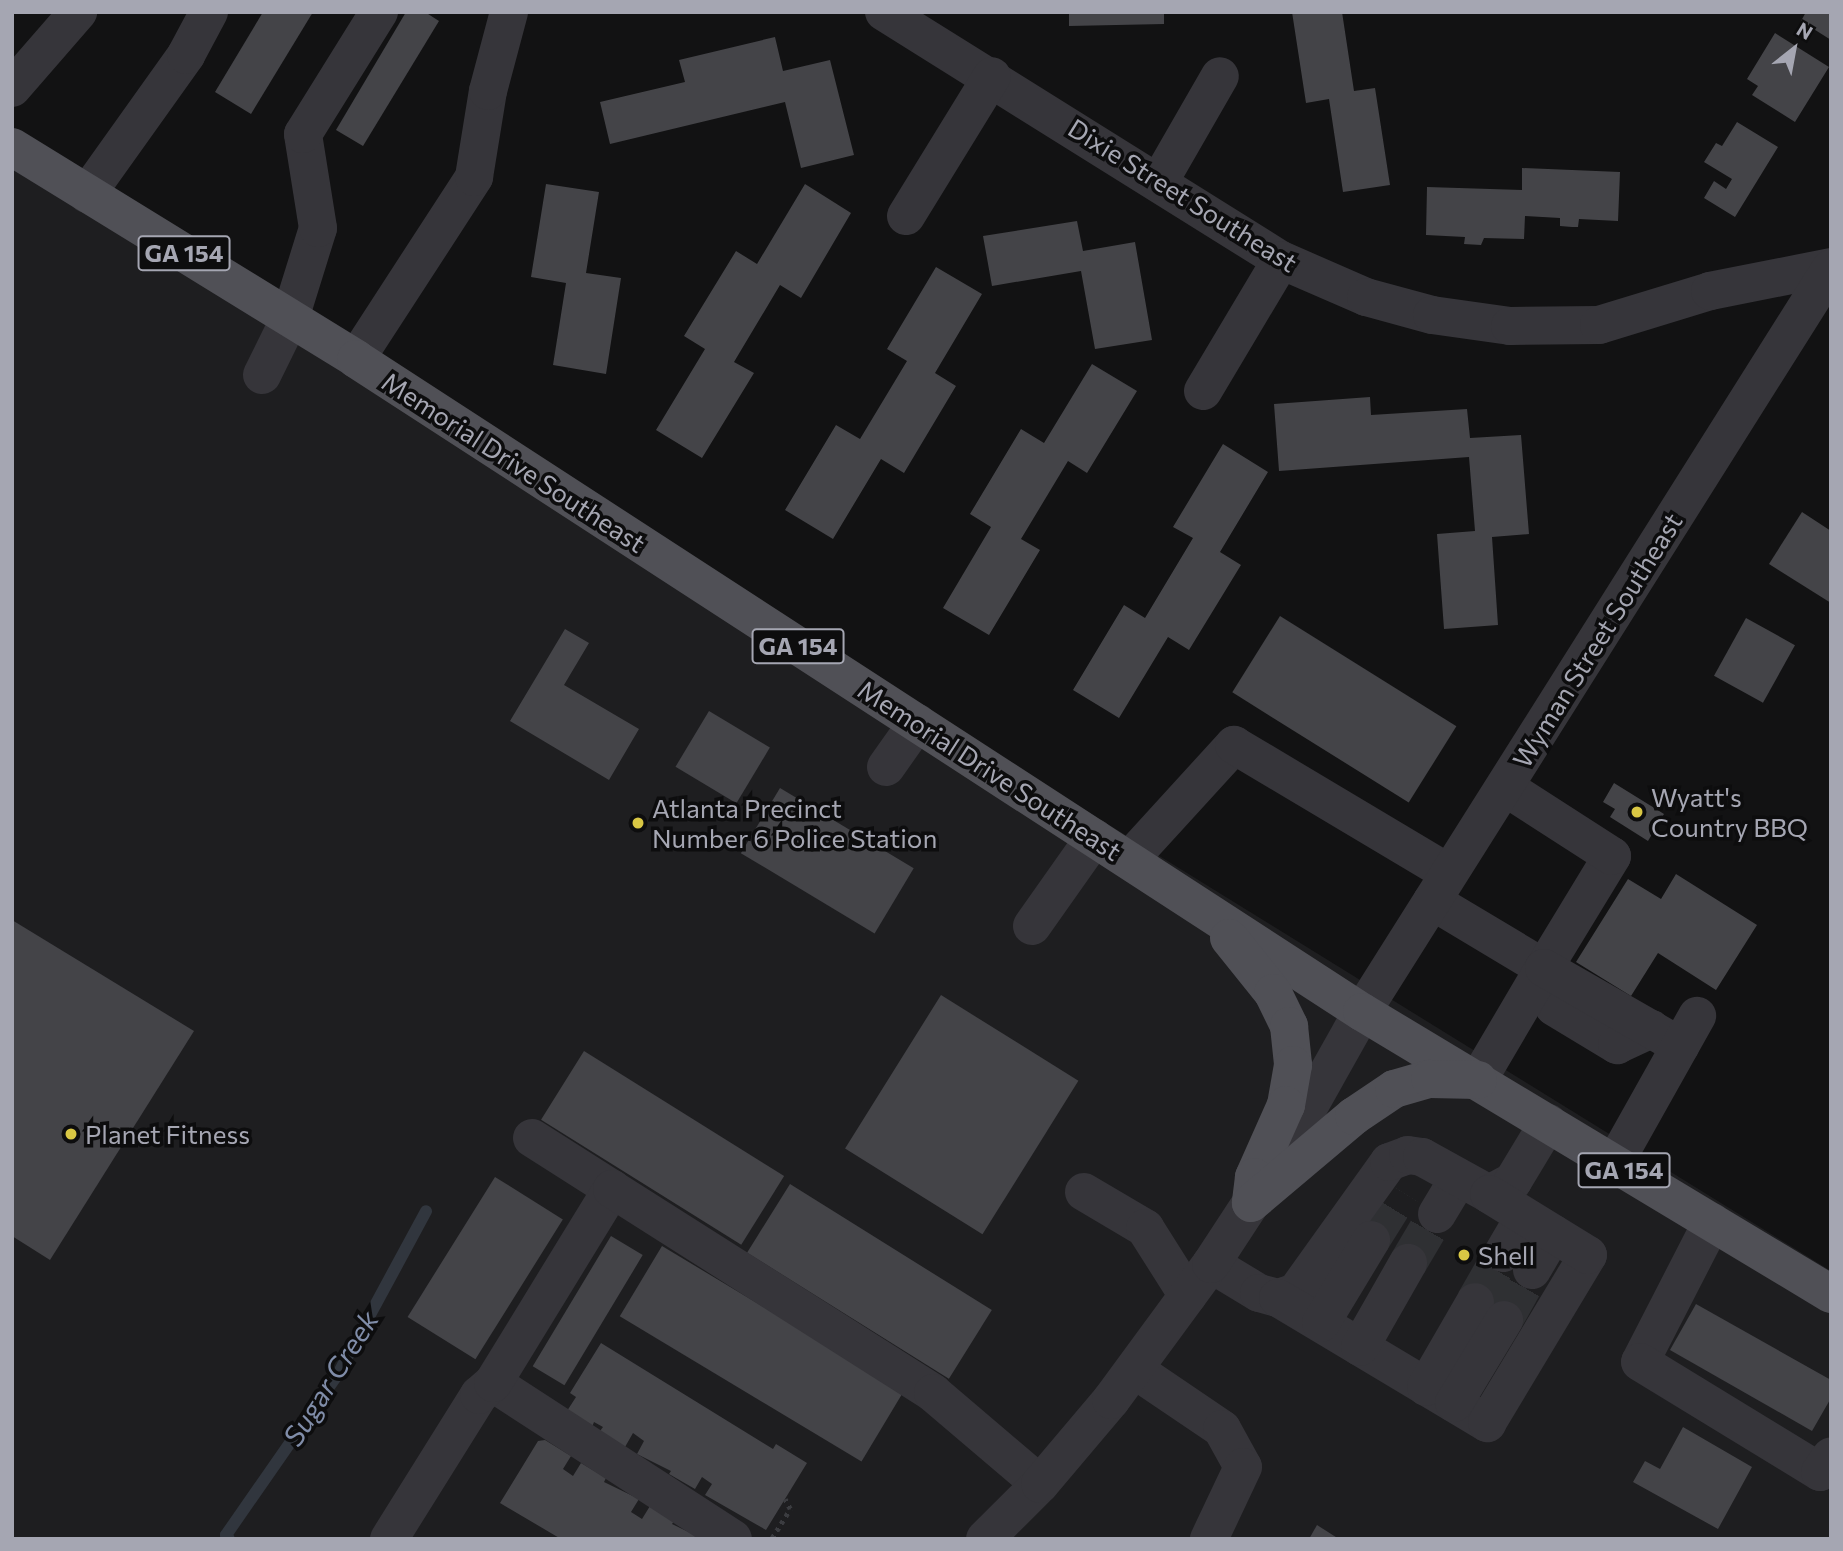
<!DOCTYPE html>
<style>
body{margin:0}
#map{position:relative;width:1843px;height:1551px;overflow:hidden;background:#121213;font-family:Commissioner,sans-serif}
div>[style]{position:absolute}
.built>*{inset:0;background:#1e1e20}
.stream>*{height:12px;margin:-6px;padding:0 6px;transform-origin:6px;border-radius:6px;background:#31363e}
.building>*{inset:0;background:#444448;transform-origin:0 0}
.minor-tunnel>*{height:38px;margin-top:-19px;transform-origin:0;background:repeating-linear-gradient(90deg,#2f3033 0 38px,transparent 0 57px)}
.path>*{height:4.5px;margin-top:-2.25px;transform-origin:0;background:repeating-linear-gradient(90deg,#3b3c40 0 3.5px,transparent 0 8.5px)}
.minor>*{height:38px;margin:-19px;padding:0 19px;transform-origin:19px;border-radius:19px;background:#36353a}
.major>*{height:38px;margin:-19px;padding:0 19px;transform-origin:19px;border-radius:19px;background:#505056}
.dots>*{width:19px;height:19px;translate:-50% -50%;box-sizing:border-box;border:4px solid #0d0d0e;border-radius:50%}
span{translate:-50% -50%;white-space:nowrap;text-align:center;line-height:1.15;-webkit-text-stroke:7px #0d0d0e;paint-order:stroke}
.shield-label span{padding:2px 5px;background:#0d0d0e;border:2px solid;border-radius:5px;-webkit-text-stroke-width:0}
.shield-label{font-size:24px;color:#a5a6b2;font-weight:700}
.street-label{font-size:26px;color:#a5a6b2}
.poi-label{font-size:26px;color:#a5a6b2}
.left{translate:0 -50%;text-align:left}
.water-label{font-size:28px;color:#808da9;font-style:italic}
.frame{position:absolute;inset:0;border:14px solid #a5a6b2;pointer-events:none}
.north{position:absolute;left:1759px;top:14px;width:70px;height:70px;-webkit-text-stroke:5px #0d0d0e;paint-order:stroke;rotate:31deg;font-size:19px;font-weight:700;line-height:28px;text-align:center;color:#a5a6b2}
.north::after{content:'';display:block;margin:auto;width:24px;height:32px;background:#a5a6b2;clip-path:polygon(50% 0,100% 100%,50% 72%,0 100%)}
</style>
<div id="map">
<div class="built">
<div style="clip-path:polygon(12px 147px,1831px 1271px,1831px 1539px,12px 1539px)"></div>
</div>
<div class="stream">
<div style="left:229px;top:1539px;width:5px;rotate:-127deg"></div>
<div style="left:226px;top:1535px;width:196px;rotate:-55.2deg"></div>
<div style="left:338px;top:1374px;width:185px;rotate:-61.6deg"></div>
</div>
<div class="building">
<div style="clip-path:polygon(263px 12px,313px 12px,251px 114px,215px 92px)"></div>
<div style="clip-path:polygon(406px 12px,425px 12px,439px 21px,363px 146px,336px 130px)"></div>
<div style="clip-path:polygon(1069px 12px,1164px 12px,1164px 24px,1069px 26px)"></div>
<div style="clip-path:polygon(1292px 12px,1342px 12px,1354px 91px,1375px 88px,1390px 185px,1343px 192px,1329px 99px,1306px 103px)"></div>
<div style="clip-path:polygon(1806px 12px,1831px 12px,1831px 40px,1801px 21px)"></div>
<div style="clip-path:polygon(1775px 33px,1829px 67px,1795px 122px,1752px 95px,1758px 86px,1747px 79px)"></div>
<div style="clip-path:polygon(775px 37px,783px 71px,830px 60px,854px 155px,801px 168px,785px 102px,610px 144px,600px 102px,685px 82px,679px 60px)"></div>
<div style="clip-path:polygon(1737px 122px,1778px 147px,1735px 217px,1704px 198px,1714px 181px,1726px 189px,1732px 179px,1704px 162px,1716px 143px,1722px 146px)"></div>
<div style="clip-path:polygon(1522px 168px,1620px 172px,1618px 221px,1579px 219px,1578px 227px,1572px 227px,1560px 226px,1560px 218px,1525px 216px,1524px 239px,1484px 238px,1481px 245px,1464px 244px,1465px 237px,1426px 235px,1427px 187px,1522px 190px)"></div>
<div style="clip-path:polygon(546px 184px,599px 192px,586px 273px,621px 278px,606px 374px,553px 365px,566px 283px,531px 277px)"></div>
<div style="clip-path:polygon(805px 184px,851px 213px,801px 298px,780px 285px,734px 362px,754px 373px,702px 458px,656px 430px,705px 349px,684px 336px,736px 251px,757px 264px)"></div>
<div style="clip-path:polygon(1077px 221px,1083px 251px,1135px 242px,1152px 340px,1095px 349px,1081px 271px,992px 286px,983px 236px)"></div>
<div style="clip-path:polygon(936px 267px,982px 294px,935px 373px,956px 386px,904px 473px,881px 459px,833px 539px,785px 510px,836px 425px,860px 439px,907px 361px,887px 349px)"></div>
<div style="clip-path:polygon(1092px 364px,1137px 391px,1087px 473px,1068px 461px,1021px 539px,1040px 550px,989px 635px,943px 608px,991px 527px,970px 514px,1021px 429px,1044px 443px)"></div>
<div style="clip-path:polygon(1370px 397px,1371px 415px,1467px 409px,1470px 438px,1521px 435px,1529px 534px,1492px 537px,1498px 625px,1444px 629px,1437px 534px,1475px 531px,1469px 457px,1279px 471px,1274px 404px)"></div>
<div style="clip-path:polygon(1223px 444px,1268px 472px,1220px 552px,1241px 565px,1189px 650px,1168px 637px,1119px 718px,1073px 690px,1124px 605px,1145px 618px,1193px 538px,1173px 527px)"></div>
<div style="clip-path:polygon(1802px 512px,1831px 531px,1831px 603px,1769px 564px)"></div>
<div style="left:1280px;top:616px;width:208px;height:90px;rotate:32deg"></div>
<div style="left:1746px;top:618px;width:56px;height:66px;rotate:29deg"></div>
<div style="clip-path:polygon(565px 629px,589px 643px,564px 685px,639px 729px,609px 780px,510px 721px)"></div>
<div style="left:709px;top:711px;width:71px;height:65px;rotate:31deg"></div>
<div style="clip-path:polygon(1614px 783px,1664px 814px,1648px 841px,1610px 817px,1615px 809px,1603px 802px)"></div>
<div style="left:780px;top:788px;width:156px;height:76px;rotate:31deg"></div>
<div style="clip-path:polygon(1676px 874px,1757px 925px,1716px 990px,1658px 953px,1631px 996px,1576px 962px,1628px 879px,1661px 899px)"></div>
<div style="clip-path:polygon(12px 920px,194px 1031px,50px 1260px,12px 1236px)"></div>
<div style="left:941px;top:995px;width:162px;height:181px;rotate:32deg"></div>
<div style="left:584px;top:1051px;width:236px;height:81px;rotate:32deg"></div>
<div style="left:495px;top:1177px;width:80px;height:165px;rotate:32deg"></div>
<div style="left:790px;top:1184px;width:238px;height:81px;rotate:32deg"></div>
<div style="left:611px;top:1236px;width:37px;height:152px;rotate:31deg"></div>
<div style="left:662px;top:1246px;width:282px;height:82px;rotate:31deg"></div>
<div style="clip-path:polygon(1696px 1304px,1831px 1380px,1831px 1398px,1812px 1431px,1670px 1350px)"></div>
<div style="clip-path:polygon(601px 1343px,773px 1449px,776px 1444px,807px 1463px,766px 1530px,705px 1495px,712px 1484px,702px 1477px,695px 1489px,669px 1474px,671px 1471px,637px 1454px,644px 1441px,633px 1433px,625px 1447px,600px 1431px,603px 1427px,594px 1422px,592px 1427px,567px 1411px,576px 1397px,570px 1393px)"></div>
<div style="clip-path:polygon(1683px 1427px,1752px 1467px,1718px 1529px,1633px 1482px,1645px 1461px,1660px 1469px)"></div>
<div style="clip-path:polygon(545px 1440px,571px 1456px,563px 1469px,573px 1476px,581px 1463px,606px 1478px,604px 1482px,639px 1499px,631px 1512px,642px 1519px,650px 1506px,674px 1521px,672px 1524px,703px 1539px,561px 1539px,500px 1503px,538px 1441px)"></div>
<div style="clip-path:polygon(1317px 1525px,1339px 1539px,1309px 1539px)"></div>
</div>
<div class="minor-tunnel">
<div style="left:1371px;top:1240px;width:57px;rotate:-58deg"></div>
<div style="left:1408px;top:1263px;width:57px;rotate:-59.4deg"></div>
<div style="left:1475px;top:1302px;width:56px;rotate:-60.3deg"></div>
<div style="left:1504px;top:1320px;width:57px;rotate:-60.8deg"></div>
</div>
<div class="path">
<div style="left:772px;top:1538px;width:34px;rotate:-58deg"></div>
<div style="left:790px;top:1509px;width:11px;rotate:-117deg"></div>
</div>
<div class="minor">
<div style="left:884px;top:12px;width:468px;rotate:32deg"></div>
<div style="left:1281px;top:260px;width:93px;rotate:23.5deg"></div>
<div style="left:1366px;top:297px;width:68px;rotate:15.3deg"></div>
<div style="left:1432px;top:315px;width:79px;rotate:8deg"></div>
<div style="left:1510px;top:326px;width:89px;rotate:-0.6deg"></div>
<div style="left:1599px;top:325px;width:116px;rotate:-17deg"></div>
<div style="left:1710px;top:291px;width:123px;rotate:-11.2deg"></div>
<div style="left:12px;top:88px;width:101px;rotate:-49deg"></div>
<div style="left:1159px;top:182px;width:122px;rotate:-60.1deg"></div>
<div style="left:87px;top:194px;width:171px;rotate:-54.5deg"></div>
<div style="left:186px;top:55px;width:49px;rotate:-61.9deg"></div>
<div style="left:906px;top:216px;width:164px;rotate:-58.4deg"></div>
<div style="left:356px;top:359px;width:217px;rotate:-57deg"></div>
<div style="left:474px;top:177px;width:87px;rotate:-80.8deg"></div>
<div style="left:488px;top:91px;width:82px;rotate:-75.1deg"></div>
<div style="left:262px;top:375px;width:64px;rotate:-63.8deg"></div>
<div style="left:290px;top:318px;width:94px;rotate:-72.7deg"></div>
<div style="left:318px;top:228px;width:95px;rotate:-99.1deg"></div>
<div style="left:303px;top:134px;width:144px;rotate:-58.1deg"></div>
<div style="left:1203px;top:391px;width:152px;rotate:-59.2deg"></div>
<div style="left:886px;top:767px;width:54px;rotate:-54.8deg"></div>
<div style="left:1129px;top:860px;width:156px;rotate:-47.6deg"></div>
<div style="left:1234px;top:745px;width:250px;rotate:30.8deg"></div>
<div style="left:1432px;top:901px;width:131px;rotate:30.9deg"></div>
<div style="left:1544px;top:968px;width:131px;rotate:-58.7deg"></div>
<div style="left:1612px;top:856px;width:127px;rotate:-147.2deg"></div>
<div style="left:1032px;top:926px;width:108px;rotate:-54.8deg"></div>
<div style="left:1559px;top:977px;width:30px;rotate:99deg"></div>
<div style="left:1554px;top:1007px;width:74px;rotate:31.1deg"></div>
<div style="left:1617px;top:1045px;width:38px;rotate:-25deg"></div>
<div style="left:1478px;top:1080px;width:130px;rotate:-59.5deg"></div>
<div style="left:1544px;top:968px;width:157px;rotate:29.8deg"></div>
<div style="left:532px;top:1138px;width:95px;rotate:32.5deg"></div>
<div style="left:1614px;top:1164px;width:170px;rotate:-60.7deg"></div>
<div style="left:1084px;top:1192px;width:71px;rotate:30.5deg"></div>
<div style="left:1145px;top:1228px;width:80px;rotate:57.7deg"></div>
<div style="left:1437px;top:1214px;width:41px;rotate:-59deg"></div>
<div style="left:1712px;top:1222px;width:157px;rotate:117.2deg"></div>
<div style="left:1640px;top:1362px;width:211px;rotate:31.4deg"></div>
<div style="left:1820px;top:1472px;width:19px;rotate:-55deg"></div>
<div style="left:1503px;top:1253px;width:42px;rotate:-59.7deg"></div>
<div style="left:1211px;top:1264px;width:56px;rotate:31.1deg"></div>
<div style="left:1259px;top:1293px;width:20px;rotate:15deg"></div>
<div style="left:1278px;top:1298px;width:19px;rotate:-18deg"></div>
<div style="left:1296px;top:1292px;width:160px;rotate:-54.4deg"></div>
<div style="left:1389px;top:1162px;width:20px;rotate:-20deg"></div>
<div style="left:1408px;top:1155px;width:14px;rotate:8deg"></div>
<div style="left:1422px;top:1157px;width:77px;rotate:28.9deg"></div>
<div style="left:1489px;top:1194px;width:27px;rotate:-28deg"></div>
<div style="left:1513px;top:1181px;width:68px;rotate:-58.9deg"></div>
<div style="left:1532px;top:1270px;width:42px;rotate:-59.7deg"></div>
<div style="left:1278px;top:1298px;width:244px;rotate:30.9deg"></div>
<div style="left:1487px;top:1423px;width:196px;rotate:-59deg"></div>
<div style="left:1588px;top:1255px;width:116px;rotate:-148.4deg"></div>
<div style="left:1321px;top:1323px;width:97px;rotate:-58.9deg"></div>
<div style="left:1360px;top:1347px;width:97px;rotate:-60.3deg"></div>
<div style="left:1135px;top:1370px;width:105px;rotate:34.1deg"></div>
<div style="left:1222px;top:1429px;width:43px;rotate:61.1deg"></div>
<div style="left:1243px;top:1467px;width:80px;rotate:115.3deg"></div>
<div style="left:493px;top:1383px;width:286px;rotate:33deg"></div>
<div style="left:1426px;top:1387px;width:98px;rotate:-60deg"></div>
<div style="left:1454px;top:1403px;width:97px;rotate:-58.9deg"></div>
<div style="left:389px;top:1539px;width:170px;rotate:-58deg"></div>
<div style="left:479px;top:1395px;width:18px;rotate:-41deg"></div>
<div style="left:493px;top:1383px;width:228px;rotate:-58.5deg"></div>
<div style="left:612px;top:1189px;width:380px;rotate:32.4deg"></div>
<div style="left:933px;top:1393px;width:140px;rotate:40.4deg"></div>
<div style="left:985px;top:1539px;width:78px;rotate:-45deg"></div>
<div style="left:1040px;top:1484px;width:110px;rotate:-49.8deg"></div>
<div style="left:1111px;top:1400px;width:169px;rotate:-53.7deg"></div>
<div style="left:1211px;top:1264px;width:124px;rotate:-56.8deg"></div>
<div style="left:1279px;top:1160px;width:170px;rotate:-60.7deg"></div>
<div style="left:1362px;top:1012px;width:879px;rotate:-57.77deg"></div>
</div>
<div class="major">
<div style="left:12px;top:147px;width:404px;rotate:31.6deg"></div>
<div style="left:356px;top:359px;width:1199px;rotate:32.99deg"></div>
<div style="left:1362px;top:1012px;width:547px;rotate:31.02deg"></div>
<div style="left:1229px;top:938px;width:70px;rotate:51.3deg"></div>
<div style="left:1273px;top:993px;width:37px;rotate:64deg"></div>
<div style="left:1289px;top:1026px;width:39px;rotate:84deg"></div>
<div style="left:1293px;top:1065px;width:41px;rotate:99.9deg"></div>
<div style="left:1286px;top:1105px;width:79px;rotate:114deg"></div>
<div style="left:1254px;top:1177px;width:26px;rotate:97deg"></div>
<div style="left:1251px;top:1203px;width:135px;rotate:-40.2deg"></div>
<div style="left:1354px;top:1116px;width:48px;rotate:-34deg"></div>
<div style="left:1394px;top:1089px;width:37px;rotate:-16deg"></div>
<div style="left:1430px;top:1079px;width:48px;rotate:1.2deg"></div>
</div>
<div class="dots">
<div style="left:1637px;top:812px;background:#d9c744"></div>
<div style="left:638px;top:823px;background:#d9c744"></div>
<div style="left:71px;top:1134px;background:#d9c744"></div>
<div style="left:1464px;top:1255px;background:#d9c744"></div>
</div>
<div class="shield-label">
<span style="left:184px;top:253px">GA 154</span>
<span style="left:798px;top:646px">GA 154</span>
<span style="left:1624px;top:1170px">GA 154</span>
</div>
<div class="street-label">
<span style="left:1183px;top:195px;rotate:32deg">Dixie Street Southeast</span>
<span style="left:514px;top:462px;rotate:33deg">Memorial Drive Southeast</span>
<span style="left:1597px;top:640px;rotate:-58deg">Wyman Street Southeast</span>
<span style="left:990px;top:770px;rotate:33deg">Memorial Drive Southeast</span>
</div>
<div class="poi-label">
<span class="left" style="left:1651px;top:812px">Wyatt's<br>Country BBQ</span>
<span class="left" style="left:652px;top:823px">Atlanta Precinct<br>Number 6 Police Station</span>
<span class="left" style="left:85px;top:1134px">Planet Fitness</span>
<span class="left" style="left:1478px;top:1255px">Shell</span>
</div>
<div class="water-label">
<span style="left:330px;top:1378px;rotate:-58deg">Sugar Creek</span>
</div>
<div class="frame"></div>
<div class="north">N</div>
</div>
